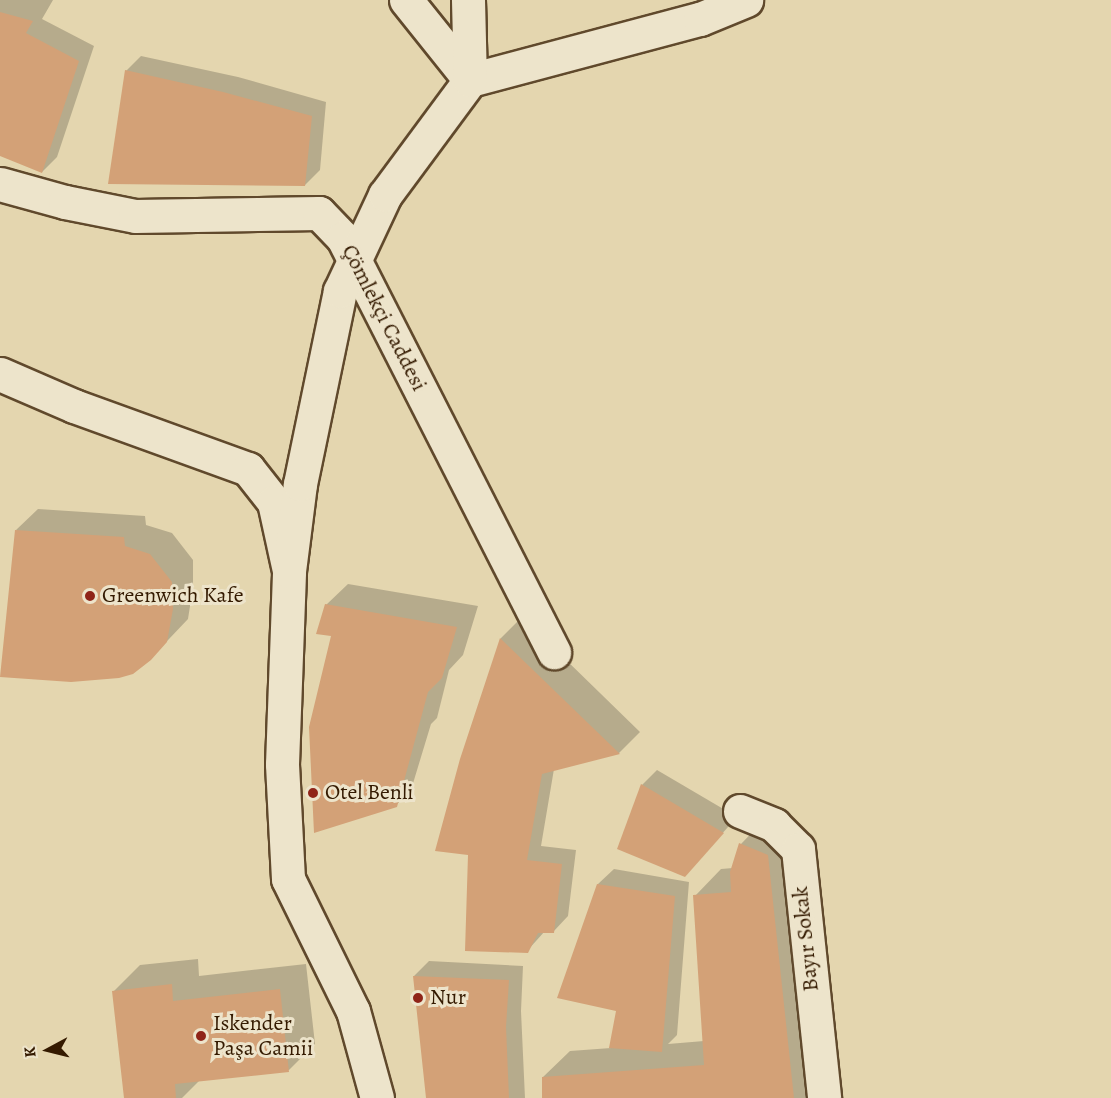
<!DOCTYPE html>
<meta charset="utf-8">
<style>
body{margin:0}
#map{position:relative;width:1111px;height:1098px;overflow:hidden;background:#e4d6af;font-family:Alegreya,serif}
div>[style]{position:absolute}
.shadow>*{inset:0;background:#0003}
.building>*{inset:0;background:#d3a177}
.roads{filter:drop-shadow(2px 0 #60492c) drop-shadow(-2px 0 #60492c) drop-shadow(0 2px #60492c) drop-shadow(0 -2px #60492c)}
.pedestrian>*{height:33px;margin:-16.5px;padding:0 16.5px;transform-origin:16.5px;border-radius:16.5px;background:#ede4cb}
.minor>*{height:33px;margin:-16.5px;padding:0 16.5px;transform-origin:16.5px;border-radius:16.5px;background:#ede4cb}
.tertiary>*{height:33px;margin:-16.5px;padding:0 16.5px;transform-origin:16.5px;border-radius:16.5px;background:#ede4cb}
.secondary>*{height:33px;margin:-16.5px;padding:0 16.5px;transform-origin:16.5px;border-radius:16.5px;background:#ede4cb}
.dots>*{width:16px;height:16px;translate:-50% -50%;box-sizing:border-box;border:3px solid #ede4cb;border-radius:50%}
span{translate:-50% -50%;white-space:nowrap;text-align:center;line-height:1.15;-webkit-text-stroke:6px #ede4cb;paint-order:stroke}
.street-label{font-size:22px;color:#341a00}
.poi-label{font-size:22px;color:#341a00}
.left{translate:0 -50%;text-align:left}
.north{position:absolute;left:18px;top:1020px;width:60px;height:60px;-webkit-text-stroke:4px #ede4cb;paint-order:stroke;rotate:263deg;font-size:16px;font-weight:700;line-height:24px;text-align:center;color:#341a00}
.north::after{content:'';display:block;margin:auto;width:21px;height:27px;background:#341a00;clip-path:polygon(50% 0,100% 100%,50% 72%,0 100%)}
</style>
<div id="map">
<div class="shadow">
<div style="clip-path:polygon(0 0,53px 0,42px 19px,94px 46px,57px 157px,42px 172px,0 155px)"></div>
<div style="clip-path:polygon(141px 56px,238px 77px,326px 102px,320px 170px,305px 185px,126px 71px)"></div>
<div style="clip-path:polygon(38px 509px,145px 516px,146px 525px,172px 533px,193px 560px,193px 587px,188px 619px,150px 659px,16px 530px)"></div>
<div style="clip-path:polygon(348px 584px,478px 606px,463px 655px,449px 670px,437px 718px,431px 724px,411px 790px,396px 805px,333px 634px,326px 605px)"></div>
<div style="clip-path:polygon(522px 617px,640px 732px,619px 753px,554px 769px,541px 846px,576px 850px,568px 916px,553px 932px,545px 931px,527px 951px,470px 853px,461px 759px,501px 638px)"></div>
<div style="clip-path:polygon(657px 770px,737px 817px,685px 875px,642px 785px)"></div>
<div style="clip-path:polygon(767px 817px,794px 828px,823px 1098px,544px 1098px,543px 1077px,570px 1051px,611px 1048px,618px 1010px,598px 884px,614px 869px,689px 882px,677px 1035px,668px 1044px,704px 1041px,695px 896px,721px 869px,733px 868px,741px 844px)"></div>
<div style="clip-path:polygon(198px 959px,199px 976px,306px 964px,315px 1044px,289px 1070px,200px 1080px,182px 1098px,125px 1098px,113px 992px,140px 965px)"></div>
<div style="clip-path:polygon(429px 961px,523px 966px,521px 1011px,525px 1098px,428px 1098px,414px 976px)"></div>
</div>
<div class="building">
<div style="clip-path:polygon(0 12px,33px 21px,26px 33px,79px 61px,42px 173px,0 156px)"></div>
<div style="clip-path:polygon(125px 70px,223px 92px,312px 116px,305px 186px,108px 184px)"></div>
<div style="clip-path:polygon(15px 530px,124px 537px,125px 546px,150px 554px,172px 582px,173px 609px,167px 642px,151px 660px,133px 674px,119px 678px,71px 682px,0 677px)"></div>
<div style="clip-path:polygon(325px 604px,457px 627px,442px 678px,428px 692px,397px 807px,314px 833px,309px 727px,331px 636px,316px 634px)"></div>
<div style="clip-path:polygon(500px 638px,620px 754px,542px 774px,527px 860px,562px 864px,554px 933px,538px 933px,528px 953px,465px 951px,468px 855px,435px 851px,460px 759px)"></div>
<div style="clip-path:polygon(641px 784px,724px 833px,685px 877px,617px 849px)"></div>
<div style="clip-path:polygon(739px 843px,768px 855px,794px 1098px,542px 1098px,542px 1077px,704px 1065px,693px 895px,731px 892px,730px 872px)"></div>
<div style="clip-path:polygon(597px 884px,675px 896px,662px 1052px,609px 1048px,616px 1011px,557px 998px)"></div>
<div style="clip-path:polygon(413px 976px,509px 980px,506px 1027px,509px 1098px,426px 1098px)"></div>
<div style="clip-path:polygon(172px 984px,173px 1001px,280px 989px,289px 1072px,175px 1084px,176px 1098px,124px 1098px,112px 991px)"></div>
</div>
<div class="roads">
<div class="pedestrian">
<div style="left:0;top:184px;width:67px;rotate:15.5deg"></div>
<div style="left:65px;top:202px;width:71px;rotate:11.3deg"></div>
<div style="left:135px;top:216px;width:184px;rotate:-0.9deg"></div>
<div style="left:319px;top:213px;width:35px;rotate:46deg"></div>
<div style="left:343px;top:238px;width:465px;rotate:63deg"></div>
</div>
<div class="minor">
<div style="left:0;top:374px;width:81px;rotate:23.4deg"></div>
<div style="left:74px;top:406px;width:185px;rotate:19.9deg"></div>
<div style="left:248px;top:469px;width:42px;rotate:51.8deg"></div>
<div style="left:274px;top:502px;width:66px;rotate:77.7deg"></div>
<div style="left:740px;top:811px;width:37px;rotate:22deg"></div>
<div style="left:774px;top:825px;width:34px;rotate:45deg"></div>
<div style="left:798px;top:849px;width:250px;rotate:84deg"></div>
</div>
<div class="tertiary">
<div style="left:377px;top:1098px;width:90px;rotate:-105.4deg"></div>
<div style="left:353px;top:1011px;width:147px;rotate:-116.2deg"></div>
<div style="left:288px;top:879px;width:115px;rotate:-93deg"></div>
<div style="left:282px;top:764px;width:193px;rotate:-87.9deg"></div>
<div style="left:289px;top:571px;width:88px;rotate:-82.8deg"></div>
<div style="left:300px;top:484px;width:197px;rotate:-78.3deg"></div>
<div style="left:340px;top:291px;width:106px;rotate:-64.9deg"></div>
<div style="left:385px;top:195px;width:143px;rotate:-53.5deg"></div>
<div style="left:470px;top:80px;width:238px;rotate:-14.9deg"></div>
<div style="left:700px;top:19px;width:50px;rotate:-22.4deg"></div>
</div>
<div class="secondary">
<div style="left:406px;top:0;width:102px;rotate:51.3deg"></div>
<div style="left:468px;top:0;width:80px;rotate:88.6deg"></div>
</div>
</div>
<div class="dots">
<div style="left:90px;top:596px;background:#8f2418"></div>
<div style="left:313px;top:793px;background:#8f2418"></div>
<div style="left:418px;top:998px;background:#8f2418"></div>
<div style="left:201px;top:1036px;background:#8f2418"></div>
</div>
<div class="street-label">
<span style="left:384px;top:318px;rotate:63deg">Çömlekçi Caddesi</span>
<span style="left:806px;top:939px;rotate:-96deg">Bayır Sokak</span>
</div>
<div class="poi-label">
<span class="left" style="left:102px;top:596px">Greenwich Kafe</span>
<span class="left" style="left:325px;top:793px">Otel Benli</span>
<span class="left" style="left:430px;top:998px">Nur</span>
<span class="left" style="left:213px;top:1036px">Iskender<br>Paşa Camii</span>
</div>
<div class="north">K</div>
</div>
